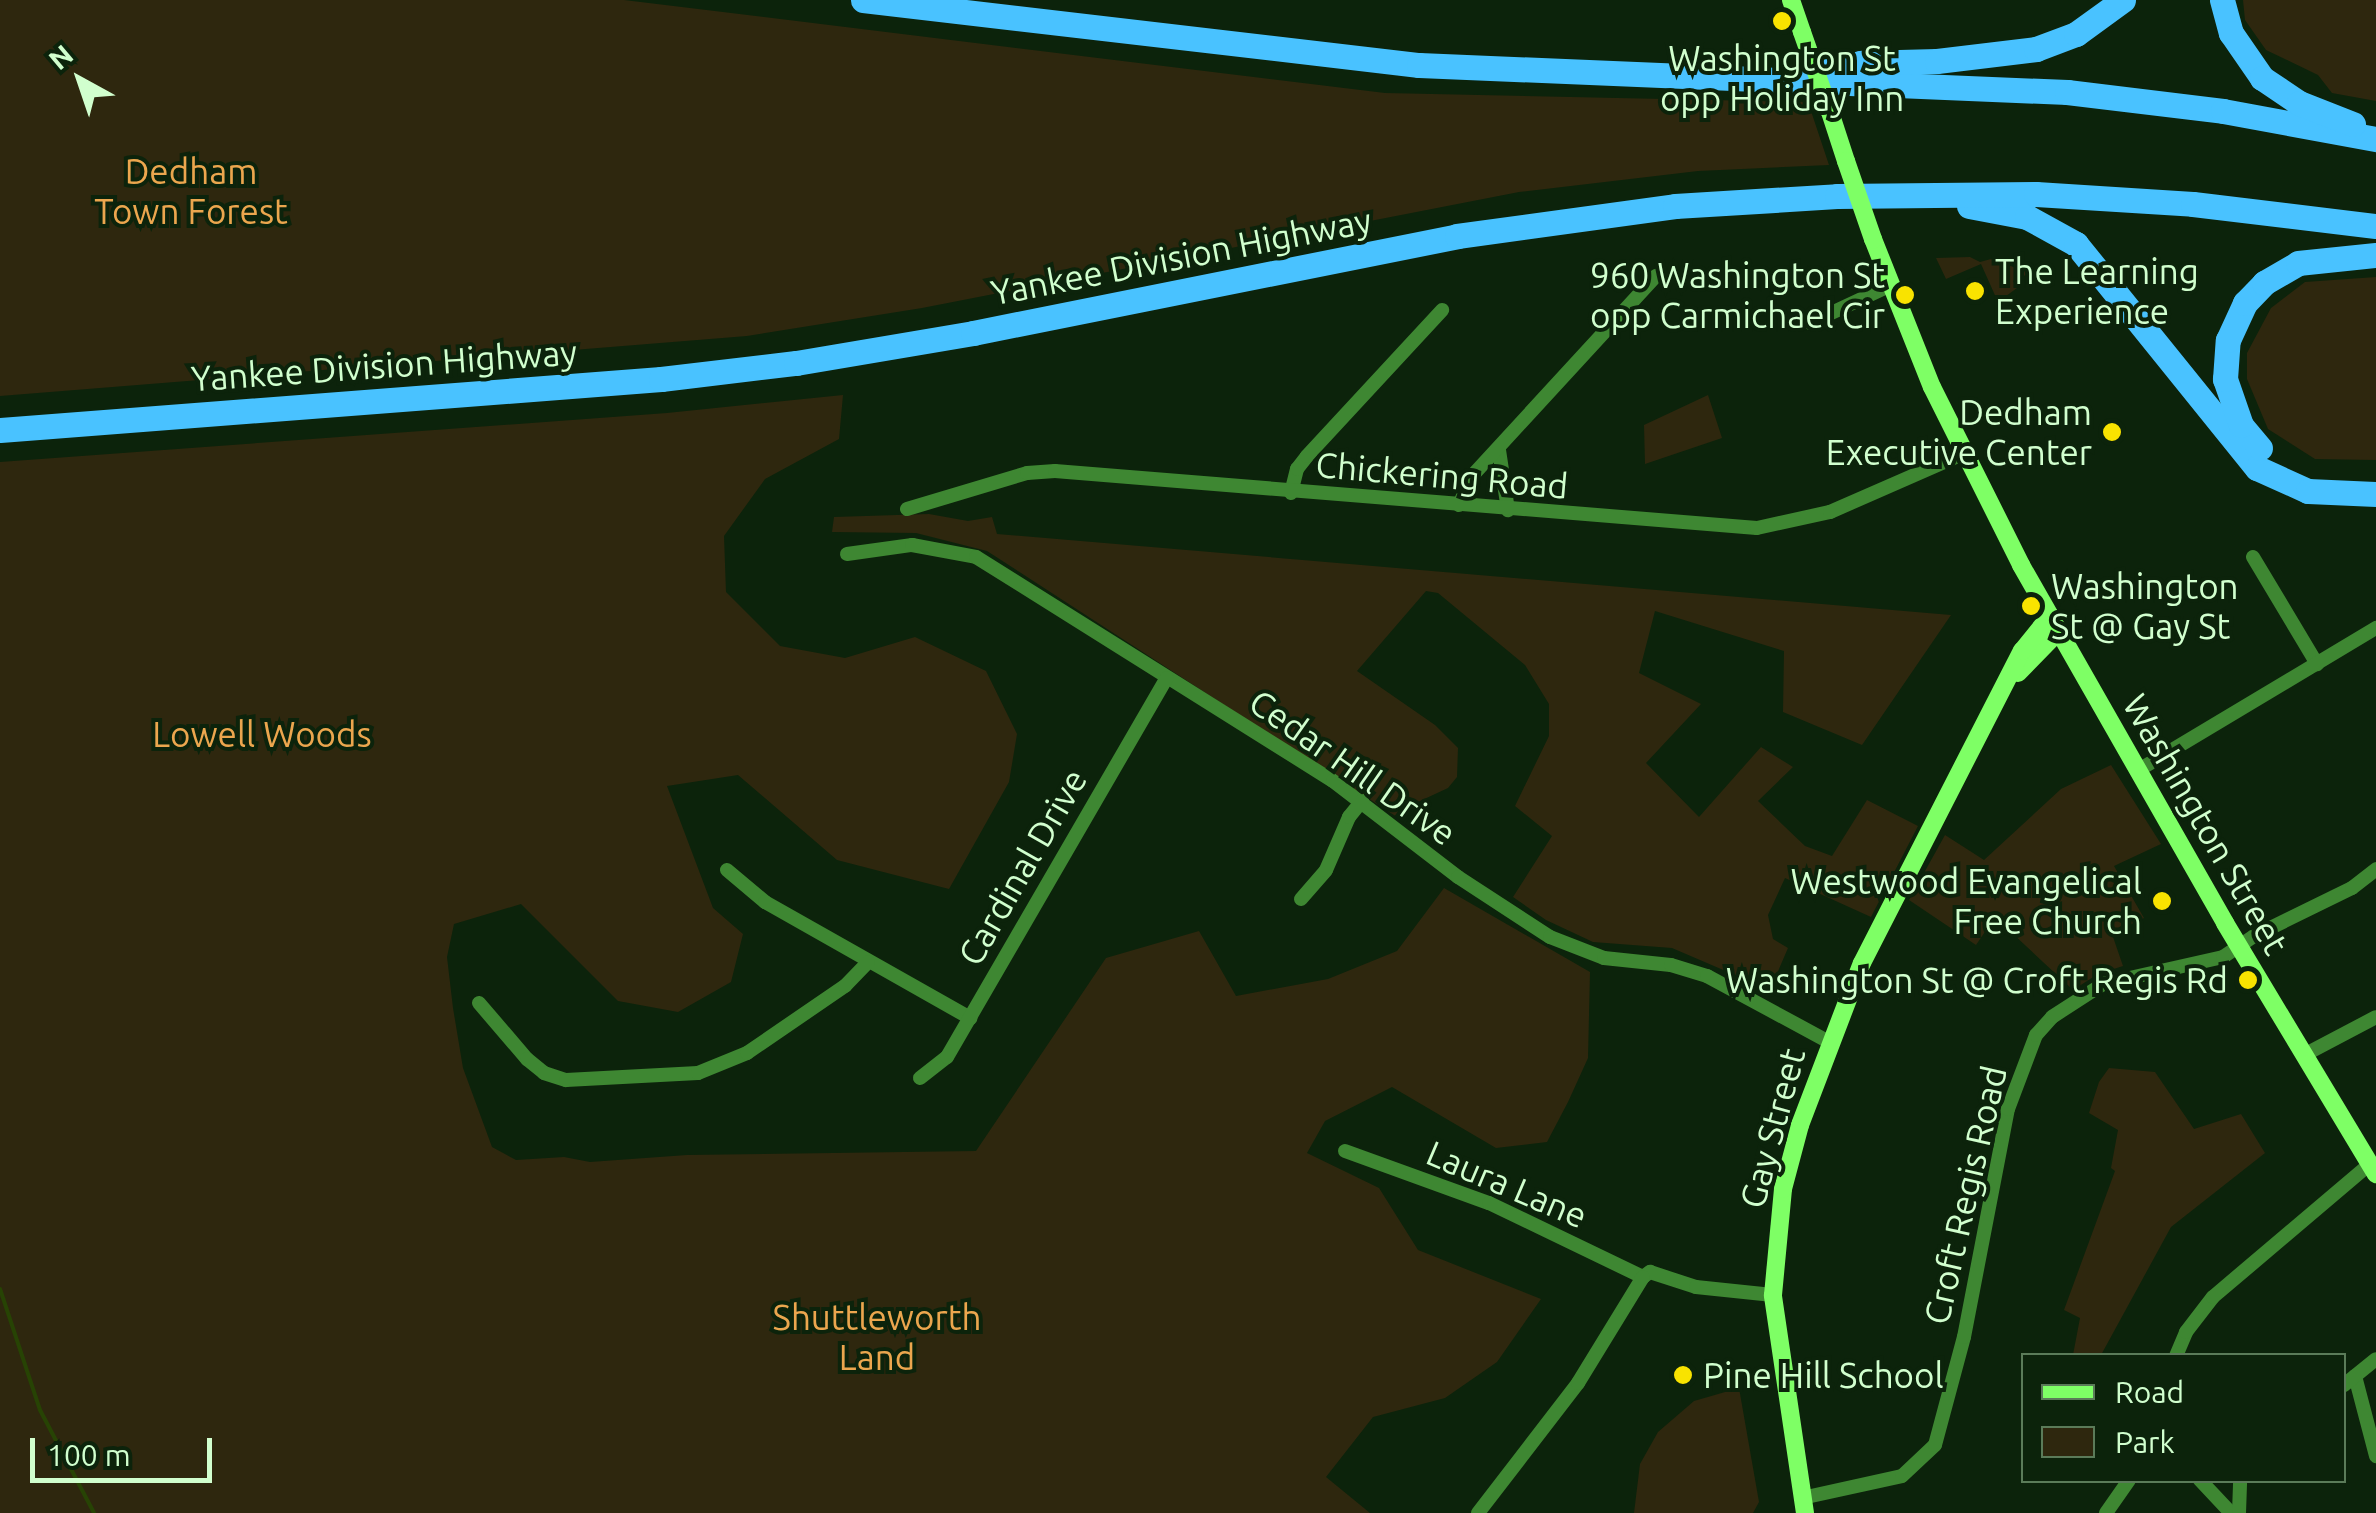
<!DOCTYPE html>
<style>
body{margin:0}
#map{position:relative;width:2376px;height:1513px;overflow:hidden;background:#0c230b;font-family:Ubuntu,sans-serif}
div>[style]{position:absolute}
.green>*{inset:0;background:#2e270e}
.stream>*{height:4px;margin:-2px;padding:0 2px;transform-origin:2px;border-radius:2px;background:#274304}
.street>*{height:14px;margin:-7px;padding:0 7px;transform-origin:7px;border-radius:7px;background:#3e8732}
.secondary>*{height:18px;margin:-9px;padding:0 9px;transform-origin:9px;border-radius:9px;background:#7eff65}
.highway>*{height:25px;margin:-12.5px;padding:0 12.5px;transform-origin:12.5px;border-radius:12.5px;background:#49c2ff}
.secondary-bridge>*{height:18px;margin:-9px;padding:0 9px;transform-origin:9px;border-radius:9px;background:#7eff65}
.dots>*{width:28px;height:28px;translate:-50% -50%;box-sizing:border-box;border:5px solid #0c230b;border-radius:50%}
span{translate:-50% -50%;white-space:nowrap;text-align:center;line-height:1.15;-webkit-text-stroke:8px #0c230b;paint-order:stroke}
.poi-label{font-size:35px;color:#d1ffce}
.left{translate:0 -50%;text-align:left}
.right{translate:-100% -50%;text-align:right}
.park-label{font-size:35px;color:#eba64e}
.street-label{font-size:35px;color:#d1ffce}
.legend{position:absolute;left:2021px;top:1353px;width:325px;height:130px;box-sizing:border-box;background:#0c230b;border:2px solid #5b7b59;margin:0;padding:12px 18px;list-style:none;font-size:30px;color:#d1ffce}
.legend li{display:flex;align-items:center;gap:20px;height:50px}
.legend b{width:50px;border:2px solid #5b7b59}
.north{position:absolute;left:30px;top:30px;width:100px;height:100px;-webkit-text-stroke:8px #0c230b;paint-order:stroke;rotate:320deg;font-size:28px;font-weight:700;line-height:40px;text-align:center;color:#d1ffce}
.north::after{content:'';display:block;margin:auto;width:35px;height:45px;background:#d1ffce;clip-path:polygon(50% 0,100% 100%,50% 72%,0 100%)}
.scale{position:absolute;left:30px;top:1438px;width:182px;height:45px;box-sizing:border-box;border:5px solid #d1ffce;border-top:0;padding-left:12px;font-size:30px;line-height:35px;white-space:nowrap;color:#d1ffce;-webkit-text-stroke:8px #0c230b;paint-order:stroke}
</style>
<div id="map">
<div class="green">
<div style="clip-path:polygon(0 0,624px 0,1385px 93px,1808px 102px,1829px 165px,1698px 171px,1519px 192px,922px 308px,747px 336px,0 396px)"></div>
<div style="clip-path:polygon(2243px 0,2376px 0,2376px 101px,2332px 93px,2318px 75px,2266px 50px,2245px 20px)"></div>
<div style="clip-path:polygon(1970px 257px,1980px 262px,1991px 259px,2030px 273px,2013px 281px,2017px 288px,1998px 302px,1981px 264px,1946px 279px,1936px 258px)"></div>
<div style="clip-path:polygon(2376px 277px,2376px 460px,2315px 459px,2268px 429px,2247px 379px,2247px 353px,2271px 308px,2305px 282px)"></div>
<div style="clip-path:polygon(843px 395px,839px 439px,765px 479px,724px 536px,726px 592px,780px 646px,845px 658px,915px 637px,986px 671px,1017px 734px,1009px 782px,949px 889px,837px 860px,738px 775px,667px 786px,713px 908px,743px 934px,731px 982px,678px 1012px,618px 1001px,521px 904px,454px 924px,447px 957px,453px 1008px,463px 1068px,492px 1147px,516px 1160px,564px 1157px,590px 1162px,687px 1155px,976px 1151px,1106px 958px,1199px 931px,1236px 996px,1328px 979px,1397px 951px,1444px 888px,1590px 972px,1588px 1058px,1568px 1102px,1547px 1142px,1496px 1148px,1392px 1087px,1325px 1121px,1307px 1153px,1379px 1188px,1418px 1250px,1541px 1299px,1497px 1362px,1445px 1398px,1373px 1417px,1326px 1477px,1370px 1513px,0 1513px,0 462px,667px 413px)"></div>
<div style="clip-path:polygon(1708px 395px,1722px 438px,1645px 464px,1644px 425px)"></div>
<div style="clip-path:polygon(929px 514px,968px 521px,992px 517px,997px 534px,1951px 615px,1862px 745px,1783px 712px,1784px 651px,1655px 611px,1639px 673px,1701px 704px,1646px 763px,1699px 817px,1761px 747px,1793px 767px,1758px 801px,1805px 846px,1832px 856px,1867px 800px,1918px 826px,1871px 917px,1785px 878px,1768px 915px,1773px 939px,1788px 948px,1770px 990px,1672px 948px,1593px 942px,1546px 920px,1513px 897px,1552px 836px,1515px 806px,1549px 736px,1549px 704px,1525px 665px,1438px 593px,1426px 591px,1357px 671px,1435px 725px,1458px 748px,1457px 777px,1448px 788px,1405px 808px,1397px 817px,987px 551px,916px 533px,832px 532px,834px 517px)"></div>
<div style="clip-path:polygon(2111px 765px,2161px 844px,2114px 866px,2144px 918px,2112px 934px,2123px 966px,2098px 974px,2073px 990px,1995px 917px,1976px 945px,1909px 900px,1945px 835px,1984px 860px,2061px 789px)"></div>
<div style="clip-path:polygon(2109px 1068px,2155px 1072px,2194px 1129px,2241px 1114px,2265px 1153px,2171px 1227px,2101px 1355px,2073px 1355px,2080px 1318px,2064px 1310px,2115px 1171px,2111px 1168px,2118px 1130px,2089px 1113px,2099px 1082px)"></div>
<div style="clip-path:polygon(1739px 1388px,1759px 1502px,1753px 1513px,1634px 1513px,1640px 1464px,1658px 1432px,1694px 1401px)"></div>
</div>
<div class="stream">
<div style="left:0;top:1289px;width:127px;rotate:71.7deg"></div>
<div style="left:40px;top:1410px;width:116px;rotate:62.3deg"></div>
</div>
<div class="street">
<div style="left:1810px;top:323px;width:89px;rotate:-25.1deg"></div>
<div style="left:1499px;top:450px;width:61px;rotate:81.5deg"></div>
<div style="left:1291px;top:493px;width:25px;rotate:-76deg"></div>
<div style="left:1297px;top:469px;width:16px;rotate:-52deg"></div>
<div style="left:1307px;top:456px;width:199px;rotate:-47.2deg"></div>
<div style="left:1459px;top:505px;width:32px;rotate:-66deg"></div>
<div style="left:1472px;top:476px;width:272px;rotate:-47.4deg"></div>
<div style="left:907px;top:509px;width:125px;rotate:-16.7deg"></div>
<div style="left:1027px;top:473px;width:28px;rotate:-4deg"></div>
<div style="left:1055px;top:471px;width:704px;rotate:4.64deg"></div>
<div style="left:1757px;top:528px;width:75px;rotate:-12.4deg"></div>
<div style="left:1830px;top:512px;width:145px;rotate:-23.6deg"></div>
<div style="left:847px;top:554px;width:66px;rotate:-7.9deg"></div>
<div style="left:912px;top:545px;width:65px;rotate:10.6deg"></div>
<div style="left:976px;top:557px;width:421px;rotate:32.1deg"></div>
<div style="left:1333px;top:781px;width:158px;rotate:37.5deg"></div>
<div style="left:1458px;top:877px;width:110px;rotate:33.1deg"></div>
<div style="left:1550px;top:937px;width:58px;rotate:21.3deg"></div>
<div style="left:1604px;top:958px;width:67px;rotate:6deg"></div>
<div style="left:1671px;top:965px;width:38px;rotate:17deg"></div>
<div style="left:1707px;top:976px;width:139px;rotate:28.4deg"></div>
<div style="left:2253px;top:557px;width:125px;rotate:59.1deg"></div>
<div style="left:2137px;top:771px;width:279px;rotate:-30.9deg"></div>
<div style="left:727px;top:870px;width:50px;rotate:40.1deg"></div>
<div style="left:765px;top:902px;width:236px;rotate:29.5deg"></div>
<div style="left:1301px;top:899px;width:38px;rotate:-49deg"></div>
<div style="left:1326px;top:870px;width:58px;rotate:-66.5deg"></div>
<div style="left:1349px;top:817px;width:21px;rotate:-51deg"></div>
<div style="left:479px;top:1003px;width:74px;rotate:49.4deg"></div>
<div style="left:527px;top:1059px;width:22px;rotate:39deg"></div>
<div style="left:544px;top:1073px;width:23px;rotate:18deg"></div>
<div style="left:566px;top:1080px;width:132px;rotate:-3deg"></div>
<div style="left:698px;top:1073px;width:53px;rotate:-22.2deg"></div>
<div style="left:747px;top:1053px;width:119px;rotate:-34.4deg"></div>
<div style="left:845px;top:986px;width:33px;rotate:-46deg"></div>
<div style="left:2304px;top:1055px;width:81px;rotate:-27.8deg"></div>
<div style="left:920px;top:1078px;width:34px;rotate:-38deg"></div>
<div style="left:947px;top:1057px;width:438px;rotate:-59.9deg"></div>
<div style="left:1345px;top:1151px;width:153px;rotate:19.9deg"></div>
<div style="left:1489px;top:1203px;width:171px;rotate:25.7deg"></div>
<div style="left:1643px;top:1277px;width:9px;rotate:-36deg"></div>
<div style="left:1650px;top:1272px;width:48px;rotate:18.1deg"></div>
<div style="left:1696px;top:1287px;width:77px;rotate:5.9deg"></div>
<div style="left:2176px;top:1356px;width:26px;rotate:-67deg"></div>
<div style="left:2186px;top:1332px;width:44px;rotate:-52.4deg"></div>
<div style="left:2213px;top:1297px;width:206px;rotate:-40.3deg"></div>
<div style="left:2355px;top:1376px;width:83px;rotate:75.3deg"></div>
<div style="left:2344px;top:1385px;width:41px;rotate:-39.1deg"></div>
<div style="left:2200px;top:1480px;width:45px;rotate:46.8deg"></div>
<div style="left:1802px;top:1498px;width:102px;rotate:-12.4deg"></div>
<div style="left:1902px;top:1476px;width:45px;rotate:-43.2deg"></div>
<div style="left:1935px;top:1445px;width:112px;rotate:-75deg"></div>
<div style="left:1964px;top:1337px;width:232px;rotate:-79.1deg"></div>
<div style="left:2008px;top:1109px;width:79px;rotate:-69.3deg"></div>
<div style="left:2036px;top:1035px;width:24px;rotate:-48deg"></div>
<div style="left:2052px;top:1017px;width:61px;rotate:-32.9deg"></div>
<div style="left:2103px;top:984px;width:123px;rotate:-12.7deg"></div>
<div style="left:2223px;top:957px;width:37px;rotate:-34deg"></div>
<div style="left:2254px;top:936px;width:109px;rotate:-26.1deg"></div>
<div style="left:2352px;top:888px;width:31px;rotate:-38deg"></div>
<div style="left:1478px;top:1513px;width:164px;rotate:-52.4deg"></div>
<div style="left:1578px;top:1383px;width:124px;rotate:-58.5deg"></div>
<div style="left:2106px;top:1513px;width:40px;rotate:-55.1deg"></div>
<div style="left:2239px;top:1513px;width:33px;rotate:-88deg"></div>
</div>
<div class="secondary">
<div style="left:1791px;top:0;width:34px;rotate:71deg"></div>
<div style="left:1830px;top:112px;width:52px;rotate:71.9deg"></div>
<div style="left:1873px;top:239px;width:159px;rotate:68.3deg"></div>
<div style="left:1932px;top:387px;width:199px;rotate:63.4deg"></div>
<div style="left:2021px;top:565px;width:412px;rotate:60.3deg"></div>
<div style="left:2225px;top:923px;width:293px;rotate:59deg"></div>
<div style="left:2018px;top:673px;width:59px;rotate:-45.7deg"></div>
<div style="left:1805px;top:1513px;width:220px;rotate:-98.4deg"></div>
<div style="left:1773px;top:1295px;width:106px;rotate:-84.6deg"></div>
<div style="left:1783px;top:1189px;width:66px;rotate:-75.1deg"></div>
<div style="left:1800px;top:1125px;width:173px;rotate:-69.1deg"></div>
<div style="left:1862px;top:963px;width:351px;rotate:-62.9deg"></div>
<div style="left:2022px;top:651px;width:45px;rotate:-51.3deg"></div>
</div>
<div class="highway">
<div style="left:863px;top:0;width:560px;rotate:6.67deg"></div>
<div style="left:1419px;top:65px;width:649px;rotate:2.39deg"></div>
<div style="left:2067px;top:92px;width:157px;rotate:6.9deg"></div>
<div style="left:2223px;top:111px;width:156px;rotate:10.4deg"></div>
<div style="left:2222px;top:0;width:34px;rotate:75deg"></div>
<div style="left:2231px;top:33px;width:55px;rotate:55.4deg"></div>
<div style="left:2262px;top:78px;width:45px;rotate:34deg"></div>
<div style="left:2299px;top:103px;width:58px;rotate:21.3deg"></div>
<div style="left:1824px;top:72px;width:38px;rotate:-14deg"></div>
<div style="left:1861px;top:63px;width:76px;rotate:-1.5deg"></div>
<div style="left:1937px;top:61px;width:100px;rotate:-6.9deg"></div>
<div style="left:2036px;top:49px;width:43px;rotate:-20.6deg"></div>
<div style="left:2076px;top:34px;width:58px;rotate:-35.9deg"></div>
<div style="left:1969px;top:206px;width:59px;rotate:10.7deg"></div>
<div style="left:2027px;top:217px;width:56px;rotate:28.9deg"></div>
<div style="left:2076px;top:244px;width:288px;rotate:51.1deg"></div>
<div style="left:2257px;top:468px;width:56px;rotate:24.3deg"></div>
<div style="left:2308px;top:491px;width:68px;rotate:2.5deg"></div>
<div style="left:0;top:430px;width:663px;rotate:-4.41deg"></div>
<div style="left:661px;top:379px;width:136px;rotate:-6.8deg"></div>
<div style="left:796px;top:363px;width:180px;rotate:-9.6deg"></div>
<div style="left:973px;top:333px;width:494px;rotate:-11.3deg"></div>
<div style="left:1457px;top:236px;width:220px;rotate:-7.8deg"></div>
<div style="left:1675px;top:206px;width:162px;rotate:-3.5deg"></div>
<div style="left:1837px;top:196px;width:199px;rotate:-0.6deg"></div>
<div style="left:2036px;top:194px;width:157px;rotate:3.6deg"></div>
<div style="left:2193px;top:204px;width:184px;rotate:6.9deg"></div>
<div style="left:2260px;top:448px;width:30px;rotate:-130deg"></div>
<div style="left:2241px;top:425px;width:49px;rotate:-109.2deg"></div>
<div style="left:2225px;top:379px;width:39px;rotate:-86deg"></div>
<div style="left:2228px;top:340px;width:41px;rotate:-65.3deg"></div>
<div style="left:2245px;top:303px;width:28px;rotate:-46deg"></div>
<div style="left:2264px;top:283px;width:39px;rotate:-30deg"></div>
<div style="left:2298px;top:263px;width:78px;rotate:-5.9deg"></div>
</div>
<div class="secondary-bridge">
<div style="left:1802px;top:32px;width:85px;rotate:70.7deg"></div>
<div style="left:1846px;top:161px;width:83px;rotate:70.9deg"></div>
</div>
<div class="dots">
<div style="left:1782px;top:21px;background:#f9e300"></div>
<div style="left:1975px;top:291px;background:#f9e300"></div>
<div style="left:1905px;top:295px;background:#f9e300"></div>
<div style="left:2112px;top:432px;background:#f9e300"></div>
<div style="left:2031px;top:606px;background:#f9e300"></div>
<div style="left:2162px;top:901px;background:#f9e300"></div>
<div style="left:2248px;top:980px;background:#f9e300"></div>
<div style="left:1683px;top:1375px;background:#f9e300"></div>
</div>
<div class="poi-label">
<span style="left:1782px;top:78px">Washington St<br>opp Holiday Inn</span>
<span class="left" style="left:1995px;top:291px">The Learning<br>Experience</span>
<span class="right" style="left:1885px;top:295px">960 Washington St<br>opp Carmichael Cir</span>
<span class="right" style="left:2092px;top:432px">Dedham<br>Executive Center</span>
<span class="left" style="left:2051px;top:606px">Washington<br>St @ Gay St</span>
<span class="right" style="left:2142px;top:901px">Westwood Evangelical<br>Free Church</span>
<span class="right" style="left:2228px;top:980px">Washington St @ Croft Regis Rd</span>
<span class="left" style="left:1703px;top:1375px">Pine Hill School</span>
</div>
<div class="park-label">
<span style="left:191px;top:191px">Dedham<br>Town Forest</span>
<span style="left:262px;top:734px">Lowell Woods</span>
<span style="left:877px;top:1337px">Shuttleworth<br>Land</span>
</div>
<div class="street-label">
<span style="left:1181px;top:256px;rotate:-11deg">Yankee Division Highway</span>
<span style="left:384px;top:365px;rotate:-4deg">Yankee Division Highway</span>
<span style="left:1442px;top:475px;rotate:5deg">Chickering Road</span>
<span style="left:1353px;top:767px;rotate:35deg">Cedar Hill Drive</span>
<span style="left:2206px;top:824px;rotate:60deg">Washington Street</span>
<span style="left:1022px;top:867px;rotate:-60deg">Cardinal Drive</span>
<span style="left:1772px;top:1128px;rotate:-75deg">Gay Street</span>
<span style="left:1507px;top:1184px;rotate:23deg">Laura Lane</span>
<span style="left:1965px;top:1195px;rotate:-77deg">Croft Regis Road</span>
</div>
<ul class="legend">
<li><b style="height:12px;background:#7eff65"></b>Road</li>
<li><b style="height:28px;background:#2e270e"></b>Park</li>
</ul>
<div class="north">N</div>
<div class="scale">100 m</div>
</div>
